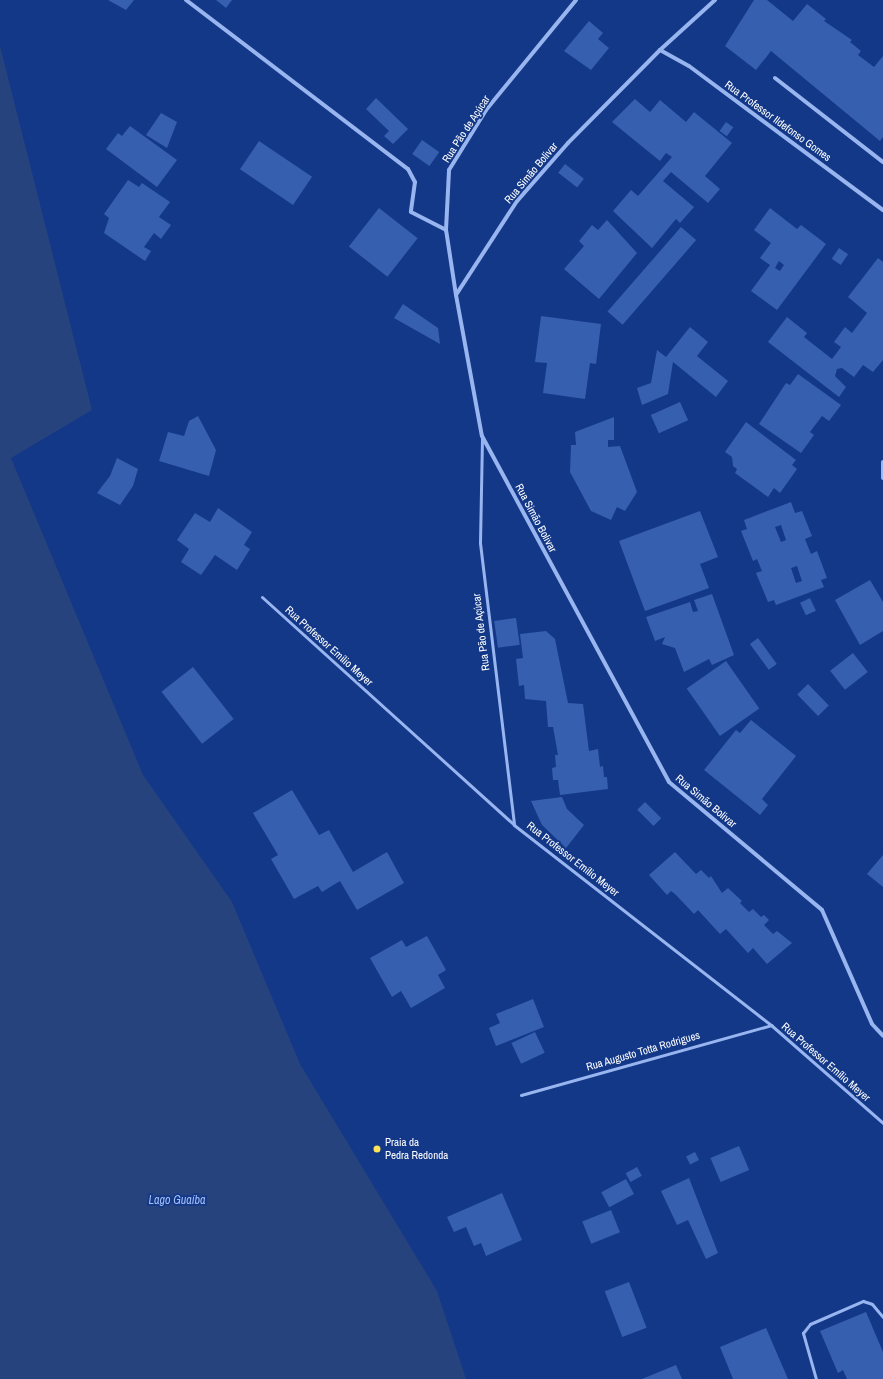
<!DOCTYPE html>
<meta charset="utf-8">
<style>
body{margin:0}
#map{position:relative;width:883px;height:1379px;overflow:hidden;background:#133888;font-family:"Archivo Narrow",sans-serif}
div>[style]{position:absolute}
.water>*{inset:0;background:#27437e}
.building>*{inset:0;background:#365fb0;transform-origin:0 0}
.service>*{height:3px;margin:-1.5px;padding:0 1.5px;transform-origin:1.5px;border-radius:1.5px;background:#98b5f0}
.minor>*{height:4px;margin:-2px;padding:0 2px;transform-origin:2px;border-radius:2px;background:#98b5f0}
.dots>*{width:11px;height:11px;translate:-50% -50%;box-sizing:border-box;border:2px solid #133888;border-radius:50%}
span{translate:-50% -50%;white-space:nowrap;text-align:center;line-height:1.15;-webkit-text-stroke:3.5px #133888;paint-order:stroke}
.street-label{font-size:11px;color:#fff}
.poi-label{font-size:11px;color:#fff}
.left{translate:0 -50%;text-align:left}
.water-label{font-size:12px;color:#a4c0f7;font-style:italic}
</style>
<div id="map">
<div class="water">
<div style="clip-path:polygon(0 46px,92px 410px,11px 458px,143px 775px,232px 902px,300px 1064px,437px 1291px,466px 1379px,0 1379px)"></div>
</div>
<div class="building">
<div style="clip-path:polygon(108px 0,134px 0,126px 10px)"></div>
<div style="clip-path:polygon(216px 0,232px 0,226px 8px)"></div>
<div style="clip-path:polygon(754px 0,767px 0,793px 21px,807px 4px,826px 19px,824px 21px,852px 40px,850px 42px,861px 51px,858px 55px,874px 67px,883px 56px,883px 137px,880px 141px,771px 51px,756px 70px,725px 46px)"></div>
<div style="clip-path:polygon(589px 21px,603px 33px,598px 39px,609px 48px,591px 70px,564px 51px)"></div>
<div style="clip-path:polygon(376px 98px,408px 129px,393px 144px,384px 136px,389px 131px,366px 109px)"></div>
<div style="clip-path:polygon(635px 99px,650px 112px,660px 100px,686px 122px,694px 112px,732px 143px,705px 176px,720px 189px,708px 203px,671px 172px,663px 181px,694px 207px,680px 223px,676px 219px,652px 248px,613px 211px,631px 190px,638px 196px,672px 157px,666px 153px,660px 161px,612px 122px)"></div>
<div style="clip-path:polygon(161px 113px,177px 122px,167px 148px,146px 135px)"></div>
<div style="left:726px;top:122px;width:9px;height:11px;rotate:36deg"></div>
<div style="clip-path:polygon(130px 126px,177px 160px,157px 187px,106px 149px,118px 133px,122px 136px)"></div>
<div style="left:422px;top:140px;width:21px;height:17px;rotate:35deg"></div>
<div style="left:259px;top:141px;width:64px;height:34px;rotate:34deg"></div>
<div style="left:565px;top:164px;width:24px;height:11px;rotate:38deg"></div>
<div style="clip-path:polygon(128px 180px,139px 187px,142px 183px,170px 202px,159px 217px,171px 225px,161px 239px,154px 233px,144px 247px,151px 251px,145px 261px,104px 233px,109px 218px,104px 214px)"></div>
<div style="left:379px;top:208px;width:49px;height:49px;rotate:38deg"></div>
<div style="clip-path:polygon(evenodd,770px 208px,797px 229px,801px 225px,826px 244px,777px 310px,751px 291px,770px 265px,760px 258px,771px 243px,754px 230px,770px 208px,779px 261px,784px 265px,780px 271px,775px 268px,779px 261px)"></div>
<div style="clip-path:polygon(607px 220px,637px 253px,599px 299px,564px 269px,584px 246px,579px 241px,592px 225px,598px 230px)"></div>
<div style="left:681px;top:227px;width:20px;height:112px;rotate:41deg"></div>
<div style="left:839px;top:248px;width:11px;height:13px;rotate:34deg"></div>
<div style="clip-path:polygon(878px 258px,883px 262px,883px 360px,873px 372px,863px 365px,854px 377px,842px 368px,837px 369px,835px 376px,846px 387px,839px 397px,768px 342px,787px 317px,807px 333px,804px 337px,832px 359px,841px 347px,834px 342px,845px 327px,852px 333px,867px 313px,848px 297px)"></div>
<div style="clip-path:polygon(403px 304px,438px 328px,440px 344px,394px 318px)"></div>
<div style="clip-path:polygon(541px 316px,601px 324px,596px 364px,590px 363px,585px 399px,543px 393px,547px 363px,535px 362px)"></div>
<div style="clip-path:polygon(690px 327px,708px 342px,697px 356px,728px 381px,716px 397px,673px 362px,668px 394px,642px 405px,637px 388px,651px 383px,657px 350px,666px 357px)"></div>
<div style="clip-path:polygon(798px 374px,841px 405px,829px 421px,822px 416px,810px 432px,814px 435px,801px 453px,759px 424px,786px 383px,790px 385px)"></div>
<div style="left:680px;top:402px;width:20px;height:32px;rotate:66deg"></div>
<div style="clip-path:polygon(198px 416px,216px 450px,209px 476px,159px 461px,168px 432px,184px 436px,189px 421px)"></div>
<div style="clip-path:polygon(614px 417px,614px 440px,608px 440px,608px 447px,620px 446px,637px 492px,625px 511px,617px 507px,611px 520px,591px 511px,570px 472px,571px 445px,576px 445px,575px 432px)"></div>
<div style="clip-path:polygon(746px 422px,796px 460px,792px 465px,797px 469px,780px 493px,774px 488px,768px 497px,735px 473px,737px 469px,733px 466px,732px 457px,725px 452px)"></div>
<div style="clip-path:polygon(117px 458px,138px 469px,133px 486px,120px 505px,97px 493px,110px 476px)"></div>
<div style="clip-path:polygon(evenodd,791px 502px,795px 513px,802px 511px,812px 536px,805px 539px,811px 554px,817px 551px,827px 578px,821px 580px,824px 587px,776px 605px,774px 600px,768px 602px,756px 573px,762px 571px,757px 559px,753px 561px,741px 531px,747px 529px,744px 520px,791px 502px,781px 525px,786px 540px,781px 542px,775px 527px,781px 525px,791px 502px,797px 566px,802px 581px,796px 583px,791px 568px,797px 566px)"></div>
<div style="clip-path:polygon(218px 508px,252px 532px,244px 545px,250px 549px,237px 570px,215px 555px,201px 575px,181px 562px,189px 549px,177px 540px,195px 513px,210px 522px)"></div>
<div style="clip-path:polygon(700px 511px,718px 557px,700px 564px,709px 588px,645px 611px,619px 541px)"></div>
<div style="clip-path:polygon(870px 580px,883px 602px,883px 631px,860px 645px,835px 600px)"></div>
<div style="clip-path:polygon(712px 594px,734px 655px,712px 665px,709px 659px,684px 672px,675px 648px,662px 644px,665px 637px,655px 641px,646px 617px,690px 602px,693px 612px,698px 611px,694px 600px)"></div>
<div style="left:810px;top:598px;width:14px;height:11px;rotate:65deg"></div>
<div style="left:516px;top:618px;width:27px;height:22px;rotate:82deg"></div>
<div style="clip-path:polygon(546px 631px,555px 639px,568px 703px,583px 704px,589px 751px,598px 749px,600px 767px,603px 766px,604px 777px,607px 777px,608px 789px,560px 795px,558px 780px,553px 780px,552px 768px,556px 767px,555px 755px,558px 755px,553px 727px,548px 727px,546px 701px,525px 699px,524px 685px,519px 686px,516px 659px,523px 658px,520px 634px)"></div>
<div style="left:758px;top:638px;width:32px;height:10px;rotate:54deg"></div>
<div style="left:853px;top:653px;width:24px;height:29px;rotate:52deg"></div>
<div style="left:726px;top:661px;width:58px;height:48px;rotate:55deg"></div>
<div style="left:193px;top:667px;width:66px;height:40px;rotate:52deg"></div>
<div style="left:808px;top:684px;width:30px;height:15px;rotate:46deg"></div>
<div style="clip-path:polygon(751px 720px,796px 756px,762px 799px,768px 805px,760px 815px,704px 770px,736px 730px,740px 733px)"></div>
<div style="clip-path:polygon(292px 790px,319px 835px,329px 830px,353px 872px,387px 852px,404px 883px,357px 910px,340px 881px,322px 892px,318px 886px,294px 899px,271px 859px,278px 855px,253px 813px)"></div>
<div style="clip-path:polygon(562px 797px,567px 809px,584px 825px,566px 848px,542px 825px,531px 801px)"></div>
<div style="left:645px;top:802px;width:23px;height:11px;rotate:45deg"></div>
<div style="clip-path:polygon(675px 852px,696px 874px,701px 870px,709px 878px,711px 876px,722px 893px,728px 888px,742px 901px,740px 903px,749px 912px,753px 909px,761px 917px,764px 915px,769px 920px,764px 925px,773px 934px,777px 931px,792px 943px,767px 964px,753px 948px,748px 953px,726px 929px,720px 934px,698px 910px,694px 914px,675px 894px,671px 891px,667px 895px,649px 875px)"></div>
<div style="clip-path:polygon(883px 855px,883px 887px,867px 874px)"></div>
<div style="clip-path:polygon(427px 936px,446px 970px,438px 975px,445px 988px,411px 1008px,401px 991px,392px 997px,370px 958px,402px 940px,406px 947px)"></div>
<div style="clip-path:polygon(533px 999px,544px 1027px,496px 1046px,489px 1028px,500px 1023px,496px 1014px)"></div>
<div style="left:535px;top:1032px;width:23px;height:26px;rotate:65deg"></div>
<div style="left:739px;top:1146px;width:26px;height:31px;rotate:67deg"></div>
<div style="left:695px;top:1152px;width:9px;height:10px;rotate:63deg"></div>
<div style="left:637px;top:1167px;width:10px;height:13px;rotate:61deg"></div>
<div style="clip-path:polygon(689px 1178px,718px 1253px,706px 1259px,688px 1220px,677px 1225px,661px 1191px)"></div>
<div style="left:626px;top:1179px;width:17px;height:28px;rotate:62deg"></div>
<div style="clip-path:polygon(502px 1193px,522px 1240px,486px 1256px,481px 1243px,474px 1246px,466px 1227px,454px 1232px,447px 1217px)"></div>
<div style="left:611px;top:1210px;width:24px;height:31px;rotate:68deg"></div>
<div style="left:629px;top:1282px;width:49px;height:26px;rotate:69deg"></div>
<div style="clip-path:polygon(866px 1312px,883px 1352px,883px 1379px,847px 1379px,843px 1370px,838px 1373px,820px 1331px)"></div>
<div style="clip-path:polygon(766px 1328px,788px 1379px,733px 1379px,720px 1347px)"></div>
<div style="clip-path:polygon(676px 1365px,682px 1379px,642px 1379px)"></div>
</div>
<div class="service">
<div style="left:482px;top:438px;width:105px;rotate:91.1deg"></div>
<div style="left:480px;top:543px;width:284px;rotate:83.1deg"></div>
<div style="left:262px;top:597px;width:340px;rotate:42.1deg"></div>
<div style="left:514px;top:825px;width:326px;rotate:37.9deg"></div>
<div style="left:771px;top:1025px;width:149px;rotate:41.2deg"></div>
<div style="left:521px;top:1095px;width:260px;rotate:-15.6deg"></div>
<div style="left:816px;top:1379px;width:48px;rotate:-105.8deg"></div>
<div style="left:803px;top:1333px;width:11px;rotate:-52deg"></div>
<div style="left:810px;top:1324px;width:58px;rotate:-23.5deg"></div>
<div style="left:863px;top:1301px;width:9px;rotate:18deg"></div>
<div style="left:872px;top:1304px;width:17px;rotate:50deg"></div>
</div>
<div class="minor">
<div style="left:186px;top:0;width:279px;rotate:37.3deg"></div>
<div style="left:408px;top:169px;width:15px;rotate:62deg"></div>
<div style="left:415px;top:182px;width:30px;rotate:98deg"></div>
<div style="left:411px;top:212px;width:39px;rotate:27deg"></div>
<div style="left:715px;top:0;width:74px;rotate:137.7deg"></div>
<div style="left:660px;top:50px;width:131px;rotate:134.7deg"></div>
<div style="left:568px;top:143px;width:77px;rotate:131.3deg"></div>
<div style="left:517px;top:201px;width:112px;rotate:123deg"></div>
<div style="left:456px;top:295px;width:143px;rotate:79.6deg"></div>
<div style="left:482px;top:436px;width:393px;rotate:61.6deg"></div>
<div style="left:669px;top:782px;width:199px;rotate:39.9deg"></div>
<div style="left:822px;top:910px;width:124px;rotate:66.3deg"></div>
<div style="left:872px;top:1024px;width:16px;rotate:47deg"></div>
<div style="left:660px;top:50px;width:33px;rotate:29deg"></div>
<div style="left:689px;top:66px;width:242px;rotate:36.6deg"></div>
<div style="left:775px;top:78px;width:137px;rotate:37.9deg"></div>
<div style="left:456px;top:295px;width:66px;rotate:-98.7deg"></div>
<div style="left:446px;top:230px;width:60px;rotate:-87.1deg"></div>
<div style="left:449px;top:170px;width:70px;rotate:-58.3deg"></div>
<div style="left:486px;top:110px;width:142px;rotate:-50.7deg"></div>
<div style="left:883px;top:462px;width:16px;rotate:90deg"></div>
</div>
<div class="dots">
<div style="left:377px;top:1149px;background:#ffe257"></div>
</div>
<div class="street-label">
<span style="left:778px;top:121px;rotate:36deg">Rua Professor Ildefonso Gomes</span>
<span style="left:466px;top:129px;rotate:-57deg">Rua Pão de Açúcar</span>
<span style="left:531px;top:173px;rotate:-50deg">Rua Simão Bolivar</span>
<span style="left:536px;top:518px;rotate:62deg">Rua Simão Bolivar</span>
<span style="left:481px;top:632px;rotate:-97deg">Rua Pão de Açúcar</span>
<span style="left:329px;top:646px;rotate:42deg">Rua Professor Emílio Meyer</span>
<span style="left:706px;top:801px;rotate:40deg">Rua Simão Bolivar</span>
<span style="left:573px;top:859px;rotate:38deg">Rua Professor Emílio Meyer</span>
<span style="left:643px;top:1051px;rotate:-16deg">Rua Augusto Totta Rodrigues</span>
<span style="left:826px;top:1062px;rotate:41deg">Rua Professor Emílio Meyer</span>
</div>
<div class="poi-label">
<span class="left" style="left:385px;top:1149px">Praia da<br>Pedra Redonda</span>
</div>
<div class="water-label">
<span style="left:177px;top:1201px">Lago Guaíba</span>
</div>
</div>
